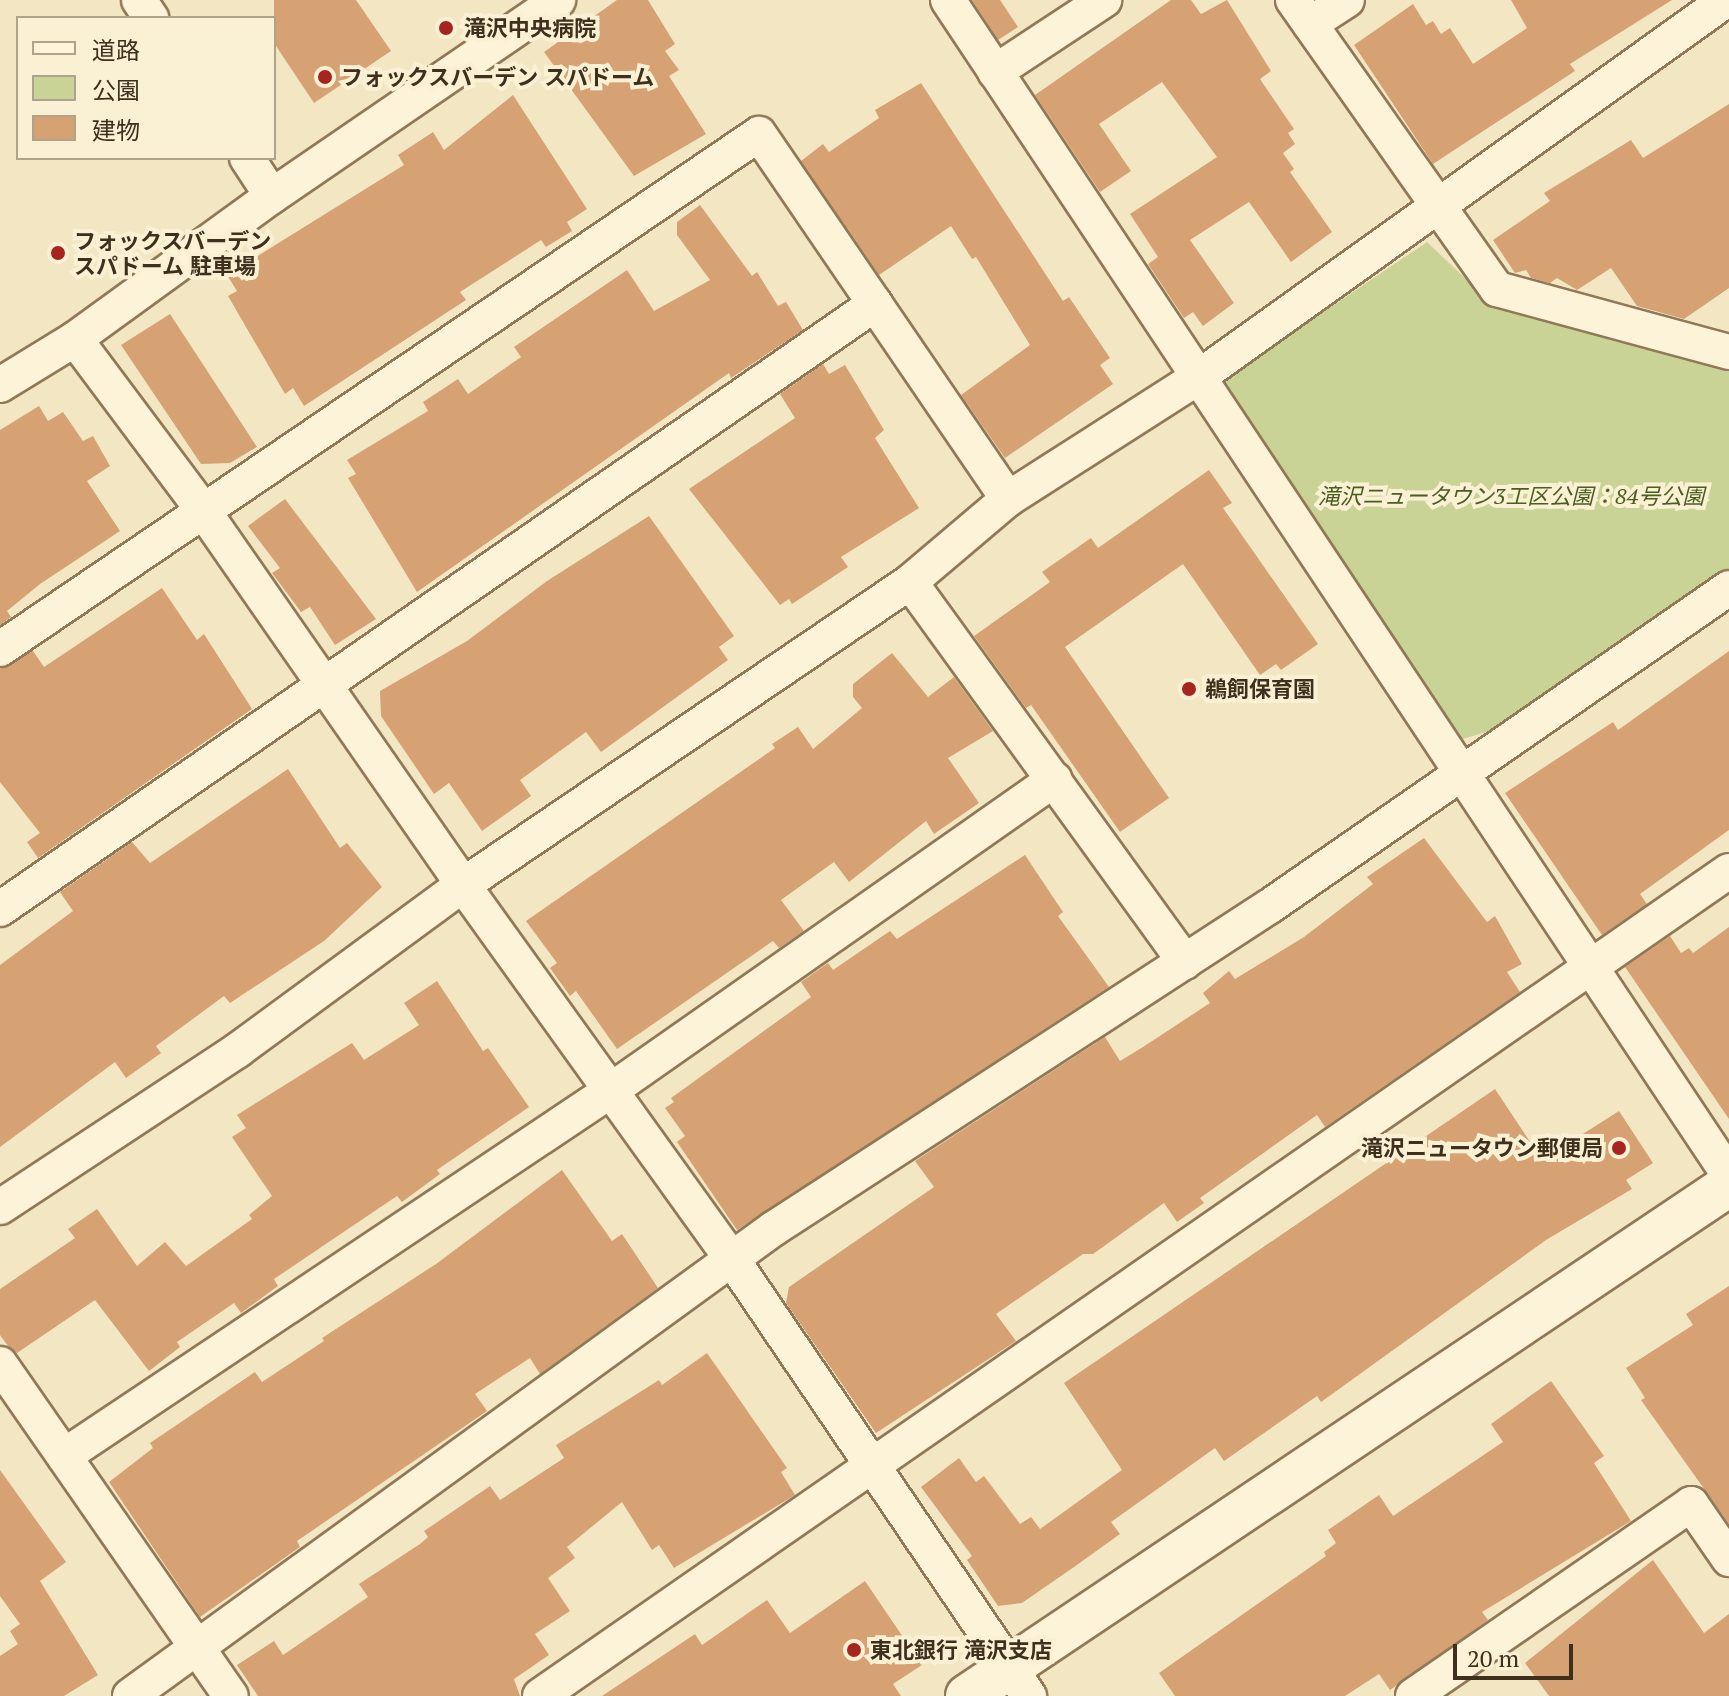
<!DOCTYPE html>
<meta charset="utf-8">
<style>
body{margin:0}
#map{position:relative;width:1729px;height:1696px;overflow:hidden;background:#f3e7c3;font-family:"PT Serif","Noto Sans JP",serif}
div>[style]{position:absolute}
.green>*{inset:0;background:#c9d395}
.building>*{inset:0;background:#d6a274}
.roads{filter:drop-shadow(2px 0 #917857) drop-shadow(-2px 0 #917857) drop-shadow(0 2px #917857) drop-shadow(0 -2px #917857)}
.minor>*{height:34px;margin:-17px;padding:0 17px;transform-origin:17px;border-radius:17px;background:#fdf3d8}
.tertiary>*{height:42px;margin:-21px;padding:0 21px;transform-origin:21px;border-radius:21px;background:#fdf3d8}
.dots>*{width:22px;height:22px;translate:-50% -50%;box-sizing:border-box;border:4px solid #faf1d4;border-radius:50%}
span{translate:-50% -50%;white-space:nowrap;text-align:center;line-height:1.15;-webkit-text-stroke:8px #faf1d4;paint-order:stroke}
.poi-label{font-size:22px;color:#3f2f1d;font-weight:700}
.left{translate:0 -50%;text-align:left}
.right{translate:-100% -50%;text-align:right}
.park-label{font-size:22px;color:#4b5e21;font-style:italic}
.legend{position:absolute;left:16px;top:16px;width:260px;height:144px;box-sizing:border-box;background:#faf1d4;border:2px solid #afa38b;margin:0;padding:10px 14px;list-style:none;font-size:24px;color:#3f2f1d}
.legend li{display:flex;align-items:center;gap:16px;height:40px}
.legend b{width:40px;border:2px solid #afa38b}
.scale{position:absolute;left:1453px;top:1644px;width:120px;height:36px;box-sizing:border-box;border:4px solid #3f2f1d;border-top:0;padding-left:10px;font-size:24px;line-height:28px;white-space:nowrap;color:#3f2f1d;-webkit-text-stroke:6px #faf1d4;paint-order:stroke}
</style>
<div id="map">
<div class="green">
<div style="clip-path:polygon(1427px 242px,1487px 299px,1729px 369px,1729px 573px,1496px 729px,1456px 741px,1215px 385px)"></div>
</div>
<div class="building">
<div style="clip-path:polygon(274px 0,356px 0,391px 51px,314px 103px,274px 43px)"></div>
<div style="clip-path:polygon(617px 0,648px 0,675px 44px,665px 51px,679px 70px,669px 76px,706px 134px,634px 176px,544px 52px)"></div>
<div style="clip-path:polygon(972px 0,1000px 0,1018px 27px,998px 40px)"></div>
<div style="clip-path:polygon(1171px 0,1191px 0,1201px 14px,1227px 0,1271px 71px,1260px 79px,1294px 129px,1288px 133px,1295px 144px,1283px 153px,1294px 169px,1290px 172px,1332px 232px,1291px 262px,1249px 202px,1190px 240px,1234px 303px,1203px 326px,1193px 312px,1184px 318px,1148px 264px,1158px 257px,1130px 214px,1217px 157px,1162px 82px,1099px 124px,1131px 171px,1100px 192px,1035px 95px)"></div>
<div style="clip-path:polygon(1511px 0,1672px 0,1570px 64px,1575px 71px,1433px 164px,1354px 45px,1413px 4px,1426px 25px,1433px 21px,1441px 34px,1450px 28px,1473px 64px,1527px 28px)"></div>
<div style="clip-path:polygon(921px 83px,1063px 301px,1069px 297px,1110px 358px,1100px 365px,1113px 384px,1005px 458px,961px 395px,1030px 345px,976px 257px,972px 259px,951px 226px,879px 275px,801px 161px,823px 144px,829px 152px,879px 118px,875px 110px)"></div>
<div style="clip-path:polygon(513px 95px,587px 209px,567px 222px,572px 231px,546px 247px,541px 240px,460px 292px,466px 300px,304px 406px,293px 388px,285px 394px,228px 296px,237px 291px,227px 275px,404px 165px,398px 155px,433px 132px,444px 150px)"></div>
<div style="clip-path:polygon(1729px 104px,1729px 288px,1684px 319px,1637px 306px,1611px 268px,1577px 290px,1557px 278px,1550px 283px,1531px 278px,1526px 270px,1515px 273px,1493px 240px,1550px 201px,1544px 193px,1631px 140px,1643px 158px)"></div>
<div style="clip-path:polygon(700px 205px,752px 276px,757px 272px,778px 306px,786px 302px,803px 330px,731px 378px,729px 373px,417px 592px,348px 478px,356px 474px,347px 460px,428px 411px,423px 402px,458px 379px,468px 394px,521px 357px,514px 347px,627px 270px,654px 311px,710px 280px,677px 235px,677px 222px)"></div>
<div style="clip-path:polygon(170px 314px,257px 447px,230px 463px,201px 464px,121px 345px)"></div>
<div style="clip-path:polygon(823px 364px,829px 374px,845px 365px,884px 430px,875px 438px,919px 508px,841px 557px,848px 567px,792px 604px,789px 599px,780px 605px,689px 489px,795px 418px,780px 394px)"></div>
<div style="clip-path:polygon(39px 406px,48px 421px,63px 412px,83px 441px,93px 436px,110px 466px,87px 481px,120px 531px,40px 584px,7px 611px,11px 617px,0 625px,0 430px)"></div>
<div style="clip-path:polygon(1209px 470px,1232px 503px,1223px 508px,1318px 644px,1281px 670px,1276px 664px,1260px 675px,1183px 564px,1065px 647px,1169px 798px,1120px 832px,1031px 705px,1026px 708px,974px 636px,1050px 582px,1042px 572px,1091px 538px,1098px 548px)"></div>
<div style="clip-path:polygon(285px 499px,376px 619px,335px 645px,310px 607px,301px 612px,272px 573px,280px 568px,248px 526px)"></div>
<div style="clip-path:polygon(649px 516px,734px 636px,719px 647px,728px 660px,601px 752px,586px 732px,520px 780px,531px 796px,482px 831px,449px 783px,434px 794px,381px 716px,380px 691px,467px 641px,547px 581px)"></div>
<div style="clip-path:polygon(162px 588px,197px 640px,204px 634px,252px 709px,38px 858px,27px 842px,40px 833px,0 782px,0 669px,33px 651px,44px 667px)"></div>
<div style="clip-path:polygon(1729px 651px,1729px 830px,1640px 894px,1647px 904px,1602px 935px,1505px 793px,1613px 722px,1618px 730px)"></div>
<div style="clip-path:polygon(892px 653px,928px 697px,954px 677px,993px 731px,948px 758px,979px 803px,934px 834px,926px 821px,849px 882px,834px 862px,781px 900px,804px 931px,779px 948px,773px 941px,617px 1049px,576px 991px,570px 996px,550px 968px,557px 963px,526px 921px,775px 748px,772px 744px,798px 727px,813px 749px,862px 708px,853px 697px,853px 684px)"></div>
<div style="clip-path:polygon(288px 769px,340px 848px,347px 843px,382px 887px,324px 941px,230px 1003px,224px 996px,156px 1046px,161px 1053px,126px 1078px,115px 1062px,0 1147px,0 965px,73px 911px,60px 892px,132px 842px,150px 863px)"></div>
<div style="clip-path:polygon(1424px 838px,1487px 922px,1495px 916px,1522px 964px,1507px 972px,1520px 992px,1325px 1127px,1317px 1115px,1200px 1198px,1204px 1203px,1177px 1222px,1164px 1203px,1093px 1254px,1083px 1254px,996px 1314px,1016px 1341px,876px 1433px,786px 1303px,789px 1287px,934px 1187px,915px 1161px,1105px 1037px,1120px 1061px,1143px 1047px,1210px 1003px,1203px 993px,1229px 971px,1235px 979px,1304px 937px,1373px 884px,1367px 877px)"></div>
<div style="clip-path:polygon(1025px 855px,1063px 912px,1058px 916px,1109px 987px,737px 1230px,677px 1142px,685px 1136px,665px 1108px,674px 1102px,671px 1098px,811px 997px,801px 982px,828px 963px,833px 970px,890px 931px,897px 939px)"></div>
<div style="clip-path:polygon(1729px 927px,1729px 1119px,1625px 967px,1670px 936px,1681px 953px,1689px 948px,1693px 953px)"></div>
<div style="clip-path:polygon(437px 981px,483px 1051px,488px 1048px,529px 1107px,437px 1170px,440px 1174px,402px 1202px,397px 1196px,274px 1279px,278px 1286px,241px 1313px,234px 1303px,177px 1342px,180px 1347px,149px 1371px,95px 1300px,17px 1353px,8px 1346px,0 1335px,0 1289px,75px 1238px,68px 1229px,97px 1209px,137px 1266px,165px 1242px,186px 1266px,252px 1219px,249px 1215px,272px 1196px,232px 1137px,246px 1128px,237px 1115px,352px 1043px,364px 1060px,419px 1025px,404px 1003px)"></div>
<div style="clip-path:polygon(1495px 1089px,1542px 1160px,1619px 1111px,1653px 1163px,1626px 1180px,1632px 1189px,1546px 1240px,1321px 1402px,1317px 1396px,1224px 1461px,1215px 1448px,1111px 1522px,1120px 1534px,1074px 1567px,1022px 1603px,998px 1606px,967px 1560px,972px 1556px,921px 1487px,959px 1458px,976px 1482px,984px 1476px,1020px 1524px,1031px 1517px,1040px 1529px,1122px 1470px,1064px 1383px)"></div>
<div style="clip-path:polygon(562px 1170px,612px 1241px,622px 1234px,658px 1288px,540px 1374px,530px 1358px,475px 1394px,487px 1411px,297px 1541px,300px 1547px,200px 1617px,109px 1482px,153px 1448px,150px 1443px,255px 1372px,262px 1382px,324px 1341px,322px 1338px,436px 1264px)"></div>
<div style="clip-path:polygon(1729px 1286px,1729px 1524px,1641px 1400px,1645px 1398px,1626px 1368px,1693px 1325px,1686px 1314px)"></div>
<div style="clip-path:polygon(707px 1353px,787px 1468px,781px 1472px,795px 1495px,674px 1568px,659px 1545px,652px 1550px,622px 1502px,567px 1547px,575px 1558px,548px 1578px,570px 1611px,535px 1634px,549px 1655px,514px 1679px,520px 1696px,258px 1696px,237px 1665px,274px 1641px,283px 1655px,368px 1597px,359px 1584px,420px 1544px,428px 1537px,424px 1531px,490px 1486px,500px 1500px,564px 1458px,556px 1445px,659px 1380px,662px 1385px)"></div>
<div style="clip-path:polygon(1551px 1381px,1604px 1456px,1594px 1463px,1631px 1521px,1482px 1612px,1488px 1620px,1390px 1690px,1379px 1674px,1345px 1696px,1175px 1696px,1159px 1673px,1326px 1556px,1324px 1552px,1336px 1543px,1328px 1530px,1379px 1495px,1393px 1516px,1503px 1442px,1491px 1424px)"></div>
<div style="clip-path:polygon(0 1470px,66px 1562px,40px 1581px,98px 1675px,64px 1696px,0 1696px,0 1656px,18px 1644px,10px 1631px,20px 1624px,0 1596px)"></div>
<div style="clip-path:polygon(1653px 1560px,1704px 1633px,1729px 1614px,1729px 1696px,1549px 1696px,1525px 1663px)"></div>
<div style="clip-path:polygon(865px 1581px,922px 1665px,893px 1684px,901px 1696px,602px 1696px,695px 1634px,702px 1645px,767px 1600px,790px 1633px)"></div>
</div>
<div class="roads">
<div class="minor">
<div style="left:139px;top:0;width:22px;rotate:56deg"></div>
<div style="left:948px;top:0;width:1411px;rotate:56.39deg"></div>
<div style="left:1293px;top:0;width:354px;rotate:54.8deg"></div>
<div style="left:1497px;top:289px;width:240px;rotate:15.2deg"></div>
<div style="left:1310px;top:24px;width:44px;rotate:-33deg"></div>
<div style="left:995px;top:72px;width:131px;rotate:-33.4deg"></div>
<div style="left:247px;top:158px;width:45px;rotate:56.7deg"></div>
<div style="left:75px;top:339px;width:212px;rotate:53.2deg"></div>
<div style="left:202px;top:509px;width:458px;rotate:55.2deg"></div>
<div style="left:463px;top:885px;width:464px;rotate:54.3deg"></div>
<div style="left:734px;top:1262px;width:525px;rotate:55.8deg"></div>
<div style="left:0;top:385px;width:88px;rotate:-31.5deg"></div>
<div style="left:75px;top:339px;width:243px;rotate:-36deg"></div>
<div style="left:272px;top:196px;width:347px;rotate:-34.4deg"></div>
<div style="left:910px;top:582px;width:469px;rotate:54.1deg"></div>
<div style="left:0;top:649px;width:917px;rotate:-34.16deg"></div>
<div style="left:759px;top:134px;width:442px;rotate:55.7deg"></div>
<div style="left:0;top:909px;width:1064px;rotate:-34.66deg"></div>
<div style="left:0;top:1207px;width:285px;rotate:-33.4deg"></div>
<div style="left:238px;top:1050px;width:279px;rotate:-36.3deg"></div>
<div style="left:463px;top:885px;width:540px;rotate:-34.13deg"></div>
<div style="left:910px;top:582px;width:128px;rotate:-40.3deg"></div>
<div style="left:1008px;top:499px;width:223px;rotate:-32.6deg"></div>
<div style="left:1196px;top:379px;width:652px;rotate:-35.57deg"></div>
<div style="left:0;top:1364px;width:404px;rotate:55.2deg"></div>
<div style="left:64px;top:1456px;width:657px;rotate:-33.76deg"></div>
<div style="left:610px;top:1091px;width:543px;rotate:-35.04deg"></div>
<div style="left:130px;top:1696px;width:795px;rotate:-35.99deg"></div>
<div style="left:773px;top:1229px;width:593px;rotate:-33.02deg"></div>
<div style="left:1270px;top:906px;width:558px;rotate:-34.71deg"></div>
<div style="left:540px;top:1696px;width:1447px;rotate:-34.76deg"></div>
<div style="left:1413px;top:1696px;width:338px;rotate:-34.6deg"></div>
<div style="left:1691px;top:1504px;width:67px;rotate:55.4deg"></div>
</div>
<div class="tertiary">
<div style="left:967px;top:1696px;width:917px;rotate:-33.85deg"></div>
</div>
</div>
<div class="dots">
<div style="left:446px;top:28px;background:#a7251f"></div>
<div style="left:325px;top:77px;background:#a7251f"></div>
<div style="left:58px;top:253px;background:#a7251f"></div>
<div style="left:1189px;top:689px;background:#a7251f"></div>
<div style="left:1619px;top:1148px;background:#a7251f"></div>
<div style="left:854px;top:1650px;background:#a7251f"></div>
</div>
<div class="poi-label">
<span class="left" style="left:464px;top:28px">滝沢中央病院</span>
<span class="left" style="left:341px;top:77px">フォックスバーデン スパドーム</span>
<span class="left" style="left:74px;top:253px">フォックスバーデン<br>スパドーム 駐車場</span>
<span class="left" style="left:1205px;top:689px">鵜飼保育園</span>
<span class="right" style="left:1603px;top:1148px">滝沢ニュータウン郵便局</span>
<span class="left" style="left:870px;top:1650px">東北銀行 滝沢支店</span>
</div>
<div class="park-label">
<span style="left:1511px;top:496px">滝沢ニュータウン3工区公園：84号公園</span>
</div>
<ul class="legend">
<li><b style="height:10px;background:#fdf3d8"></b>道路</li>
<li><b style="height:22px;background:#c9d395"></b>公園</li>
<li><b style="height:22px;background:#d6a274"></b>建物</li>
</ul>
<div class="scale">20 m</div>
</div>
